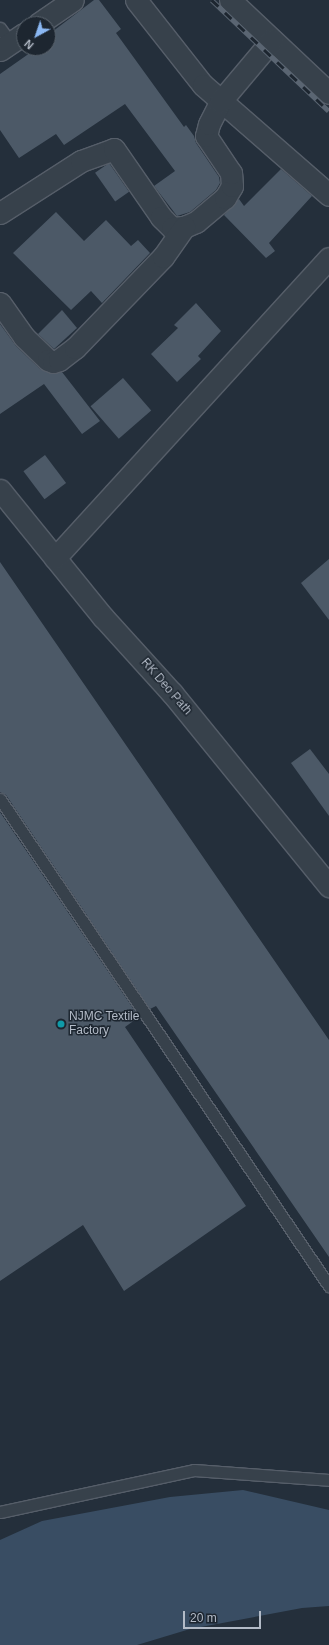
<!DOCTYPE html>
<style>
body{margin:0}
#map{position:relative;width:329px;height:1645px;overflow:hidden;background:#242f3b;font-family:Arial,sans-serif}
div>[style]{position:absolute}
.water>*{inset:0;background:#394d63}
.building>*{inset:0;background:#4c5967;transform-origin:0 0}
.roads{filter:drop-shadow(1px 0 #565e69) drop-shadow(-1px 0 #565e69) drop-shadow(0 1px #565e69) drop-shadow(0 -1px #565e69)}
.lane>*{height:11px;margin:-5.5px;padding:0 5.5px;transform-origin:5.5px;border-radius:5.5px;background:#37414b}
.street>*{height:21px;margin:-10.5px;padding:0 10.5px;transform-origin:10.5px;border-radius:10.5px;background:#37414b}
.rail>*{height:4.5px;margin-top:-2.25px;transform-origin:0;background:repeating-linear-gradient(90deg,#1d2630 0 9px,#5a6572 0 18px);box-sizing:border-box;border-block:1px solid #5a6572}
.dots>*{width:11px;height:11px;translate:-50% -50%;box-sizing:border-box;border:2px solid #1d2630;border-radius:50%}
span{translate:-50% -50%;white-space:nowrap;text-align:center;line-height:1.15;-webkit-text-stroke:3px #1d2630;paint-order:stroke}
.street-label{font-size:12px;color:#b3bbc7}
.poi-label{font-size:12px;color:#b3bbc7}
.left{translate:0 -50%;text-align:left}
.north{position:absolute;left:16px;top:16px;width:40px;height:40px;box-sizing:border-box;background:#1d2630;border:1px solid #59626c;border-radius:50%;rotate:220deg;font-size:11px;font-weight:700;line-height:16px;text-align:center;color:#b3bbc7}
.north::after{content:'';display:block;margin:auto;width:14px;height:18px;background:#8bb8f3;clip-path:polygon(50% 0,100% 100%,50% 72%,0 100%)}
.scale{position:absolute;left:183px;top:1611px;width:78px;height:18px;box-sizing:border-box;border:2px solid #b3bbc7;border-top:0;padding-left:5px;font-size:12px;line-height:14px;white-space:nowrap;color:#b3bbc7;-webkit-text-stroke:3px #1d2630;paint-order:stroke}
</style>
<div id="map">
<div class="water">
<div style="clip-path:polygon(243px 1490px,329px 1510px,329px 1606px,302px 1608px,190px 1629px,137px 1645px,0 1645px,0 1540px,42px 1521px,170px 1497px)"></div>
</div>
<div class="building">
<div style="clip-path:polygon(94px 0,99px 0,121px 29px,116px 33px,184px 127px,186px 125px,194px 136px,196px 143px,219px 177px,220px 183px,216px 190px,190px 212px,177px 216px,154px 186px,175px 171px,125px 104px,64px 145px,56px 134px,19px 158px,0 130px,0 74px,37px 48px,48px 48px,48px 35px)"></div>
<div style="left:109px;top:163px;width:35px;height:17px;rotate:55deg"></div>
<div style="clip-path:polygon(281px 169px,312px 196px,269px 243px,275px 251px,266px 258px,224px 215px,239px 199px,244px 206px)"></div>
<div style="clip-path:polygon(56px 212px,84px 241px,106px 220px,131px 246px,138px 240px,150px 253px,102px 303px,91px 291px,71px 310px,13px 253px)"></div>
<div style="clip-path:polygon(196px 303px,221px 331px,198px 356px,201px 359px,177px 382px,151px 354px,178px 328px,174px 325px)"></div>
<div style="clip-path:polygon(62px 310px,77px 328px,54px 349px,38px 334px)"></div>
<div style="clip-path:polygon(0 324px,16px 346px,40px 369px,49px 373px,62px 372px,100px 421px,82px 434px,44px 384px,0 414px)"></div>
<div style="left:123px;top:378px;width:43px;height:43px;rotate:49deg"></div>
<div style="left:45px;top:455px;width:35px;height:27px;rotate:53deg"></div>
<div style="clip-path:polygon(329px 559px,329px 620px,301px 583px)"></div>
<div style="clip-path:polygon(0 562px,329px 1040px,329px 1257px,156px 1006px,150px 1009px,6px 795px,0 792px)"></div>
<div style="clip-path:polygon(310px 749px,329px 774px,329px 816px,291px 763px)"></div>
<div style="clip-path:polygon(0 812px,139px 1017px,125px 1027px,246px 1206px,124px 1291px,83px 1225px,0 1281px)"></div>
</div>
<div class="roads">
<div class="lane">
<div style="left:0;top:28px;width:19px;rotate:54deg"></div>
<div style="left:0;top:799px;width:588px;rotate:55.96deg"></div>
<div style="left:0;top:1512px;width:198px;rotate:-12.2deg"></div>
<div style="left:194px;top:1470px;width:135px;rotate:4.2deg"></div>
</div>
<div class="street">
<div style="left:136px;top:0;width:108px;rotate:51.8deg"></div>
<div style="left:203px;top:85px;width:167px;rotate:41.1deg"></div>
<div style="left:230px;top:0;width:136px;rotate:43.2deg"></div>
<div style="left:38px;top:24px;width:42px;rotate:-34.4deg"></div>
<div style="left:0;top:50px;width:29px;rotate:-34deg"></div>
<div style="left:0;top:213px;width:96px;rotate:-32.7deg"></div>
<div style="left:81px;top:161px;width:35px;rotate:-20deg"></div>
<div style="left:114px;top:149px;width:83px;rotate:55.3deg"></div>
<div style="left:161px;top:217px;width:16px;rotate:45deg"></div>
<div style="left:172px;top:228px;width:12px;rotate:-5deg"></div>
<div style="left:184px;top:227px;width:13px;rotate:-23deg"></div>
<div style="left:196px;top:222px;width:38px;rotate:-40deg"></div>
<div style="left:225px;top:198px;width:14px;rotate:-60deg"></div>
<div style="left:232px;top:186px;width:13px;rotate:-94deg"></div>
<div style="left:231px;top:173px;width:45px;rotate:-124deg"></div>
<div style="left:206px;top:136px;width:12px;rotate:-76deg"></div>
<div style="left:209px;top:124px;width:25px;rotate:-63deg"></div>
<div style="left:220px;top:102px;width:81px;rotate:-50deg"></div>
<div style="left:0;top:303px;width:42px;rotate:54.8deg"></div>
<div style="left:24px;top:337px;width:33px;rotate:44deg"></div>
<div style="left:48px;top:360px;width:5px;rotate:22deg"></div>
<div style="left:53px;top:362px;width:6px;rotate:-18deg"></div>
<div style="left:59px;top:360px;width:20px;rotate:-37deg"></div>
<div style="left:75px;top:348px;width:127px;rotate:-46deg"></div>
<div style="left:163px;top:257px;width:37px;rotate:-55deg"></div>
<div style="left:0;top:490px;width:164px;rotate:51deg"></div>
<div style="left:103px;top:617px;width:103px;rotate:47.8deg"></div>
<div style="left:172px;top:693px;width:249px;rotate:50.9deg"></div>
<div style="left:55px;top:558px;width:406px;rotate:-47.6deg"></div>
</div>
</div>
<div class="rail">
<div style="left:212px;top:0;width:161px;rotate:43.5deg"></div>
</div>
<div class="dots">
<div style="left:61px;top:1024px;background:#0f9aa8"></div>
</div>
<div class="street-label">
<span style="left:166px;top:687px;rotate:49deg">RK Deo Path</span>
</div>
<div class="poi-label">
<span class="left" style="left:69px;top:1024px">NJMC Textile<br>Factory</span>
</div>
<div class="north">N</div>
<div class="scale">20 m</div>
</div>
